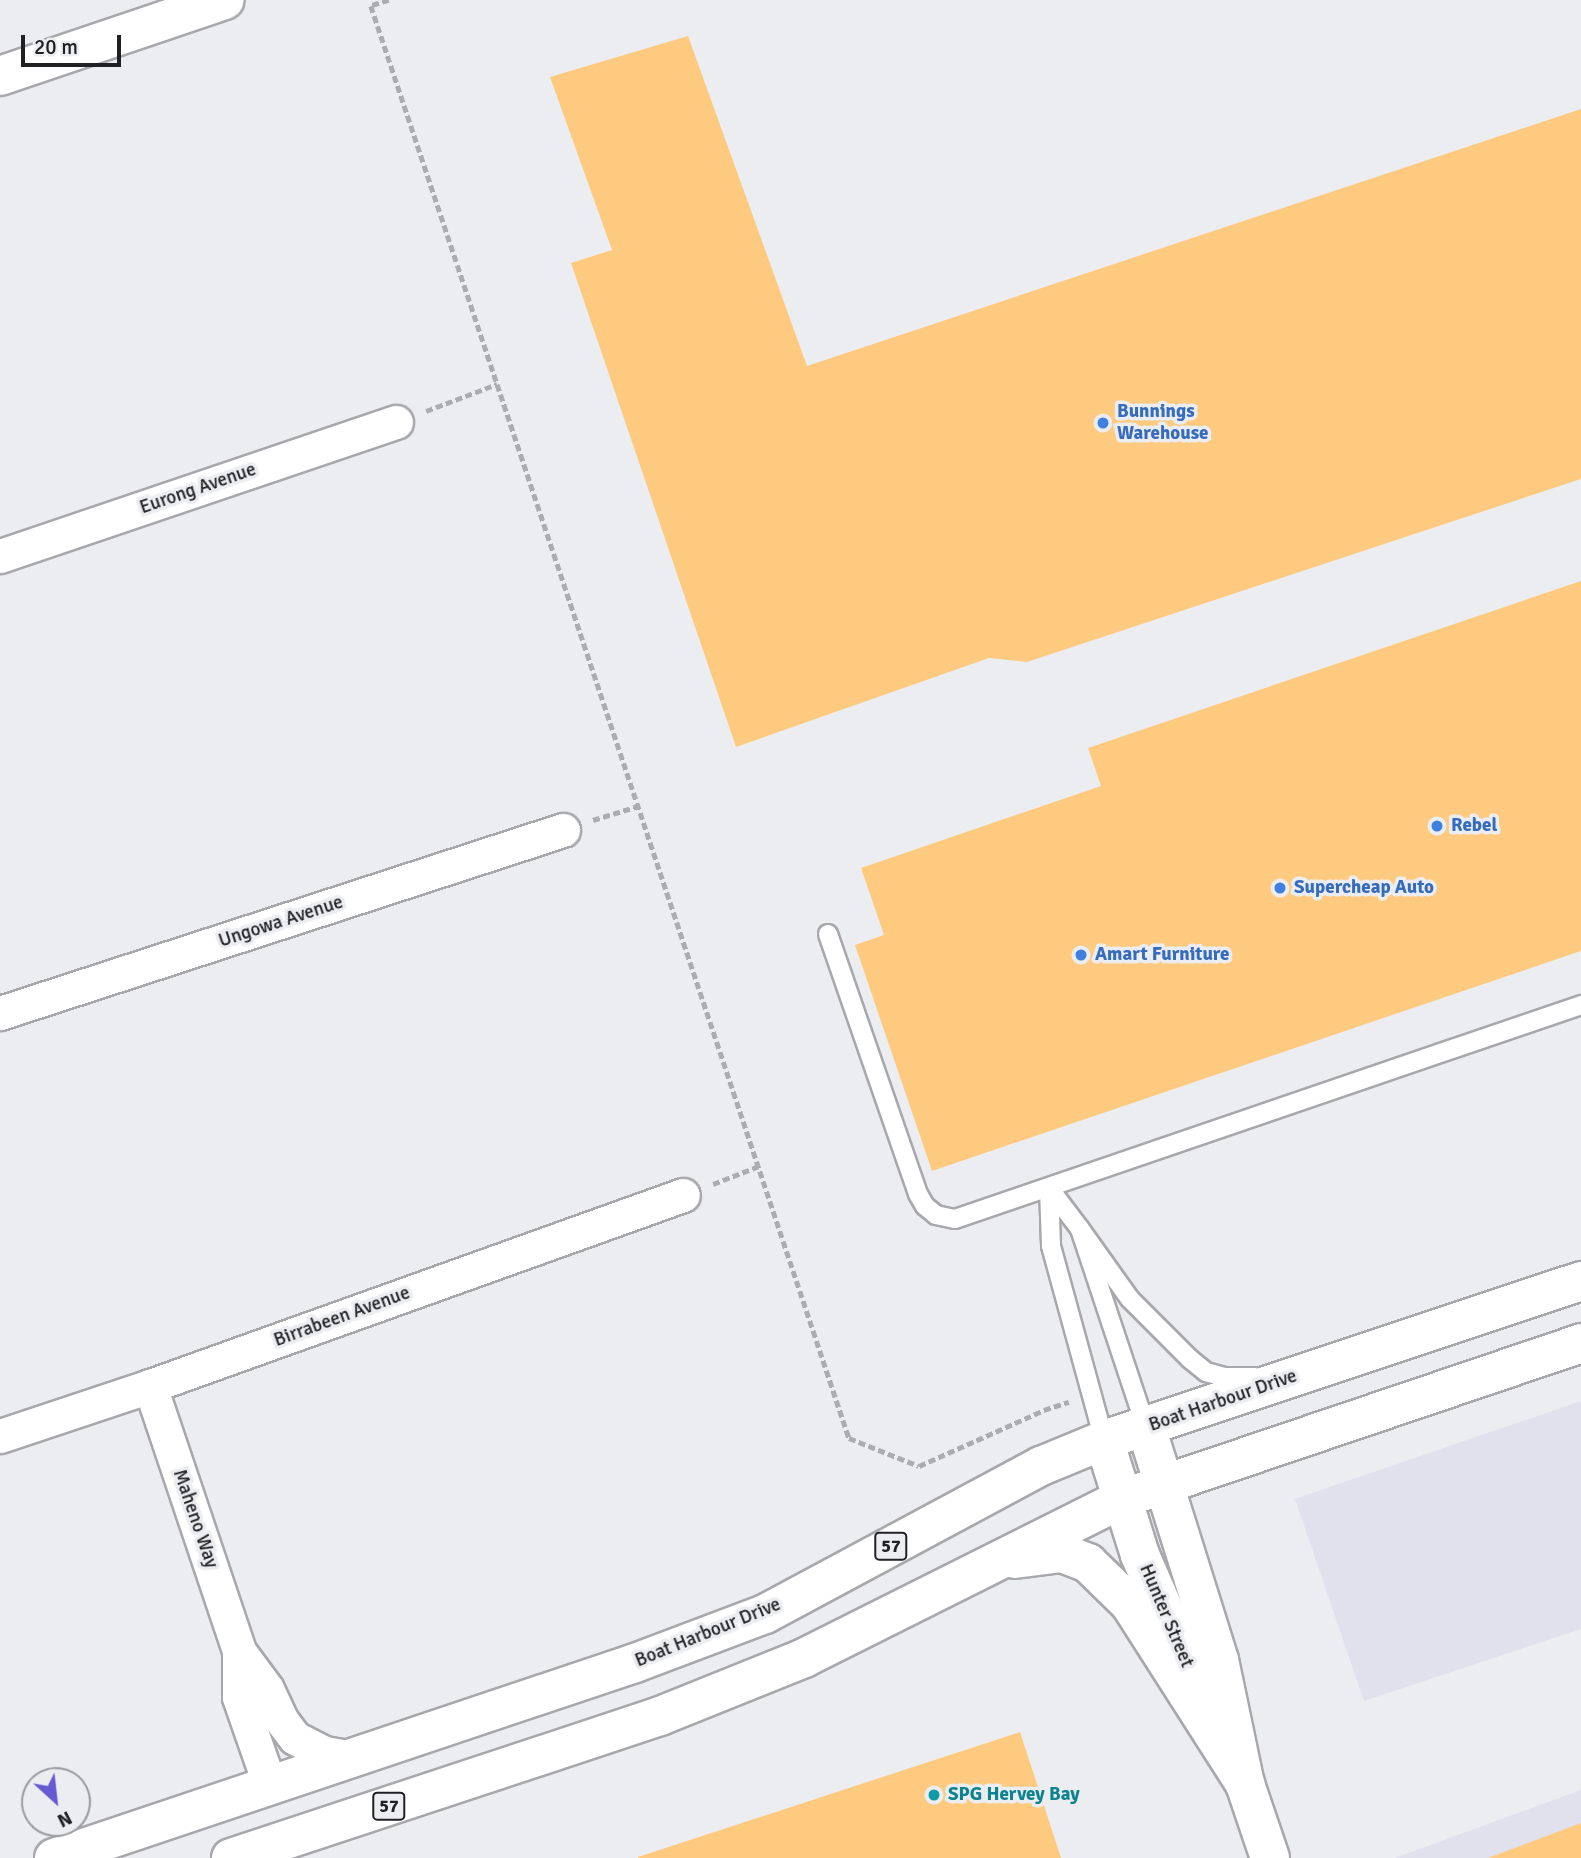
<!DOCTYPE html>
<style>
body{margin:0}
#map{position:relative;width:1581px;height:1858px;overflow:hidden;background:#ecedf1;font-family:Signika,sans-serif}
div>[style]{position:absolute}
.built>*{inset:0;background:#e0e1ed}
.building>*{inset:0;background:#fdca80}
.path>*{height:4.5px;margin-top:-2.25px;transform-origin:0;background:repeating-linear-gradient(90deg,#abacaf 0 7px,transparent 0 10.5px)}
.roads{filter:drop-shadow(2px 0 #a8a8ac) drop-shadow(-2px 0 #a8a8ac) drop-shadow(0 2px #a8a8ac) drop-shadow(0 -2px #a8a8ac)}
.service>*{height:18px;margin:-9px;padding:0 9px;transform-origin:9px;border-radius:9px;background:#fff}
.minor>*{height:33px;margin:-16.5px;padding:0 16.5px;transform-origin:16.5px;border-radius:16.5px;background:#fff}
.tertiary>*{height:38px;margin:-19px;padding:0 19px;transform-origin:19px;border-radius:19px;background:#fff}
.primary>*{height:38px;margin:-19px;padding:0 19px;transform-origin:19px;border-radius:19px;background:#fff}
.dots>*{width:19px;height:19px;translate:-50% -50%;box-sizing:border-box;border:4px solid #ecedf1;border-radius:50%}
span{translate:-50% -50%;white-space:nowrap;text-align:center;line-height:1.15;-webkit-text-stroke:7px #ecedf1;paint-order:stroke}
.shield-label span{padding:2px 5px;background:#ecedf1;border:2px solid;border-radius:5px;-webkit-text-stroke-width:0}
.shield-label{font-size:18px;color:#202022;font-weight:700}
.shop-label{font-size:19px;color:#366cbe;font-weight:700}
.left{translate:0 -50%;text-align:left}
.street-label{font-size:19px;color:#202022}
.culture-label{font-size:19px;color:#0d838f;font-weight:700}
.north{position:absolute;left:21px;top:1767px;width:70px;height:70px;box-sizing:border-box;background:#ecedf1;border:2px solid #9a9b9e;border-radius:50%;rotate:153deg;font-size:19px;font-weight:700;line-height:28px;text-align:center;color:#202022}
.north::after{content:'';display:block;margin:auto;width:24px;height:32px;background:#6759d2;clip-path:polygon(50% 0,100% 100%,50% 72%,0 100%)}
.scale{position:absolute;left:21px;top:35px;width:100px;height:32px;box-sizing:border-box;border:4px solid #202022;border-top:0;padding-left:9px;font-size:21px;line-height:24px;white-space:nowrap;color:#202022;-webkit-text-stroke:5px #ecedf1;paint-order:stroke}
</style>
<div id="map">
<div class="built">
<div style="clip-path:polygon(1581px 1401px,1581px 1629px,1364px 1701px,1295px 1499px)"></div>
<div style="clip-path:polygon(1581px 1790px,1581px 1858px,1395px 1858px)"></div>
</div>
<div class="building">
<div style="clip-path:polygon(688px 36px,807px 366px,1581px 109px,1581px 479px,1027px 662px,989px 658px,736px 747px,571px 263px,612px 250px,550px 77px)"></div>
<div style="clip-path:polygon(1581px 581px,1581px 951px,932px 1171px,855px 945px,884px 935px,861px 868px,1101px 786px,1088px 748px)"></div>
<div style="clip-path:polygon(1020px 1732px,1061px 1858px,638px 1858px,638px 1857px)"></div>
<div style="clip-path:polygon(1581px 1823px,1581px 1858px,1488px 1858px)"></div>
</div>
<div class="path">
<div style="left:389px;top:0;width:19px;rotate:162deg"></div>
<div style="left:371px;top:6px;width:1510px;rotate:71.54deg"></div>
<div style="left:849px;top:1438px;width:75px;rotate:21.8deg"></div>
<div style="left:919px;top:1466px;width:137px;rotate:-24.1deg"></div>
<div style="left:1044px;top:1410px;width:26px;rotate:-18deg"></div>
<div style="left:426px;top:411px;width:76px;rotate:-20.8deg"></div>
<div style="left:593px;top:820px;width:47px;rotate:-17.3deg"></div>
<div style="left:713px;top:1184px;width:49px;rotate:-21.4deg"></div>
</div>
<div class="roads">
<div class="service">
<div style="left:828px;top:934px;width:275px;rotate:70.9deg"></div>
<div style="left:918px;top:1194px;width:14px;rotate:60deg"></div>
<div style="left:925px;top:1206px;width:14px;rotate:39deg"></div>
<div style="left:936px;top:1215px;width:19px;rotate:12deg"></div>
<div style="left:955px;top:1219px;width:662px;rotate:-18.87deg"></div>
<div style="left:1049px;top:1188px;width:51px;rotate:52.9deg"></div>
<div style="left:1080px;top:1229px;width:209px;rotate:71.6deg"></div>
<div style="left:1049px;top:1188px;width:58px;rotate:88deg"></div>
<div style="left:1051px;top:1246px;width:201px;rotate:74.7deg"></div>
<div style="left:1080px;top:1229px;width:86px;rotate:54.5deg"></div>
<div style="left:1130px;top:1299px;width:85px;rotate:45deg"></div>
<div style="left:1190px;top:1359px;width:21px;rotate:39deg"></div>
<div style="left:1206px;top:1372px;width:20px;rotate:15deg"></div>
<div style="left:1225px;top:1377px;width:30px"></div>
</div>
<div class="minor">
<div style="left:0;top:556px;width:418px;rotate:-18.7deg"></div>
<div style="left:0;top:1013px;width:592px;rotate:-18.01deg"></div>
<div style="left:150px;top:1386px;width:280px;rotate:71.4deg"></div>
<div style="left:239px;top:1651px;width:47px;rotate:53.6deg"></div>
<div style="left:267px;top:1689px;width:35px;rotate:65deg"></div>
<div style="left:282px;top:1721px;width:21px;rotate:53deg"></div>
<div style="left:295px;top:1738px;width:34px;rotate:27deg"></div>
<div style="left:325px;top:1753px;width:27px;rotate:10deg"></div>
<div style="left:0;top:1436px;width:158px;rotate:-18.4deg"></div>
<div style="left:150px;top:1386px;width:566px;rotate:-19.72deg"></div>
<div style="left:239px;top:1651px;width:46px;rotate:90deg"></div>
<div style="left:239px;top:1697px;width:94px;rotate:70.8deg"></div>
</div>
<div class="tertiary">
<div style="left:0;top:76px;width:237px;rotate:-18.7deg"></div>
<div style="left:1146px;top:1427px;width:244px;rotate:72.6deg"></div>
<div style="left:1219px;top:1660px;width:127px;rotate:78.2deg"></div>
<div style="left:1245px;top:1784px;width:78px;rotate:71.3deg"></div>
<div style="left:1104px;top:1440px;width:121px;rotate:72.6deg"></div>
<div style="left:1140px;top:1555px;width:145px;rotate:66.4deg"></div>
</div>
<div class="primary">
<div style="left:1015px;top:1559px;width:47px;rotate:-7.3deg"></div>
<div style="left:1062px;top:1553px;width:28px;rotate:21deg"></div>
<div style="left:1088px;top:1563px;width:59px;rotate:44.3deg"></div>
<div style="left:1130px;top:1604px;width:214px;rotate:57.4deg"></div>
<div style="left:54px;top:1858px;width:613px;rotate:-18.55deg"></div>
<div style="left:635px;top:1663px;width:139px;rotate:-20.7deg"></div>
<div style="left:765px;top:1614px;width:313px;rotate:-28.2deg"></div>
<div style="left:1041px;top:1466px;width:68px;rotate:-22.4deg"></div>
<div style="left:1104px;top:1440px;width:503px;rotate:-18.43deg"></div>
<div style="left:231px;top:1858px;width:452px;rotate:-18.3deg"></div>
<div style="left:660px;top:1716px;width:155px;rotate:-21.9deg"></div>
<div style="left:804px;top:1658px;width:358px;rotate:-26.6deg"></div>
<div style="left:1124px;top:1498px;width:483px;rotate:-18.7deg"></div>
</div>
</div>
<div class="dots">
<div style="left:1103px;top:423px;background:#3f7fe0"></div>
<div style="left:1437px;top:826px;background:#3f7fe0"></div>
<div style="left:1280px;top:888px;background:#3f7fe0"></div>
<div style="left:1081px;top:955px;background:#3f7fe0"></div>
<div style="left:934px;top:1795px;background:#0f9aa8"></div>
</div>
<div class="shield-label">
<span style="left:891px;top:1546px">57</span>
<span style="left:389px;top:1806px">57</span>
</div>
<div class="shop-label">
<span class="left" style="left:1117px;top:423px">Bunnings<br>Warehouse</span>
<span class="left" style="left:1451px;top:826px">Rebel</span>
<span class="left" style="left:1294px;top:888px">Supercheap Auto</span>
<span class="left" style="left:1095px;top:955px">Amart Furniture</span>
</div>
<div class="street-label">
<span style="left:198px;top:489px;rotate:-19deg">Eurong Avenue</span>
<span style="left:281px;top:922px;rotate:-18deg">Ungowa Avenue</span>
<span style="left:342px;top:1317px;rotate:-20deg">Birrabeen Avenue</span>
<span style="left:1223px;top:1401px;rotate:-19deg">Boat Harbour Drive</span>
<span style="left:195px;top:1519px;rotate:71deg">Maheno Way</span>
<span style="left:1166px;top:1616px;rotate:67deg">Hunter Street</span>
<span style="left:708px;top:1633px;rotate:-22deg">Boat Harbour Drive</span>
</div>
<div class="culture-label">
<span class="left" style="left:948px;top:1795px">SPG Hervey Bay</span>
</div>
<div class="north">N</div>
<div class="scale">20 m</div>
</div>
